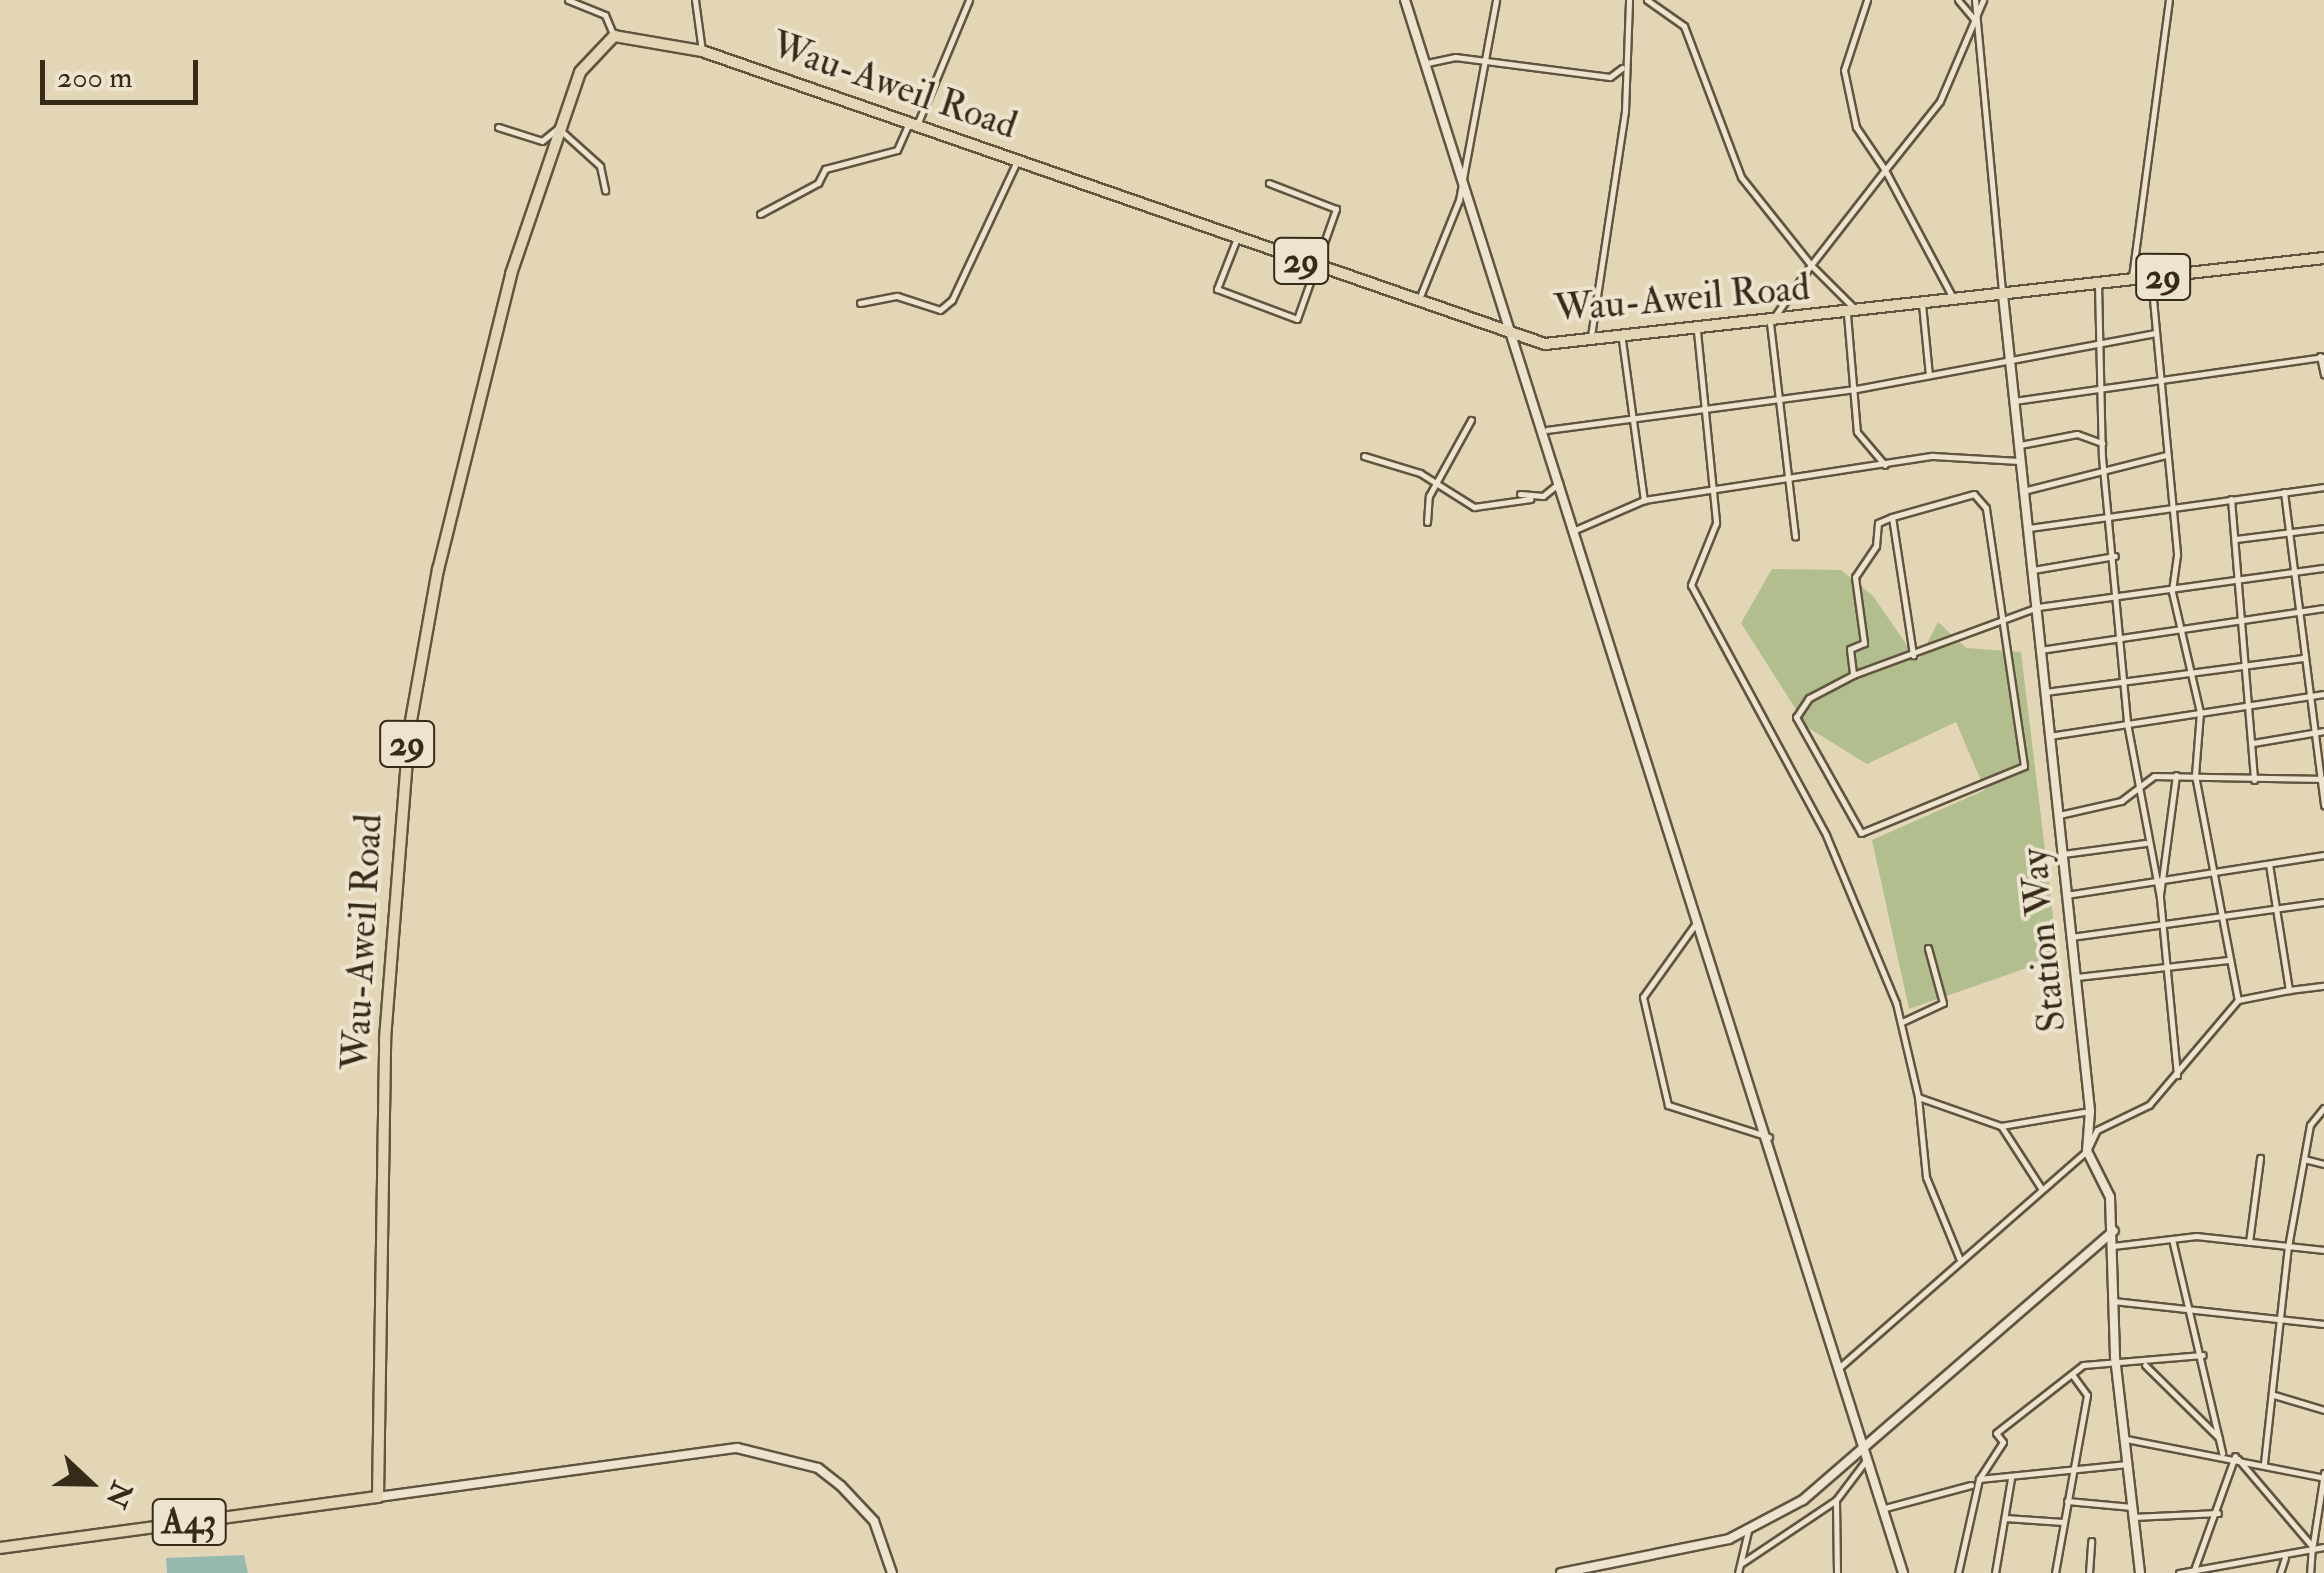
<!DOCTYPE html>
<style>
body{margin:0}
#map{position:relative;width:2324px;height:1573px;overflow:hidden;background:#e3d6b6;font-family:"IM FELL Double Pica",serif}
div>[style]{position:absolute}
.green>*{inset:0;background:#b3be8f}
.water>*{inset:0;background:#95b9af}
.roads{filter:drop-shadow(2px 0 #615540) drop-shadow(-2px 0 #615540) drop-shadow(0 2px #615540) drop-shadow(0 -2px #615540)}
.street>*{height:5px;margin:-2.5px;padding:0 2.5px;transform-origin:2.5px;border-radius:2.5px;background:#ede4d0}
.secondary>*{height:8px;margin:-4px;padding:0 4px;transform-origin:4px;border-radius:4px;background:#ede4d0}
.primary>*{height:10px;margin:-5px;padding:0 5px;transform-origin:5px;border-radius:5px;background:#e3d6b6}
span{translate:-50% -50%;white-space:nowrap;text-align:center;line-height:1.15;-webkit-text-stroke:8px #ede4d0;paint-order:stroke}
.shield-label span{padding:2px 8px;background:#ede4d0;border:2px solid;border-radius:8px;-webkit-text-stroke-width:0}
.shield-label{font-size:35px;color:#362a18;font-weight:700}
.street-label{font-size:38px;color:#362a18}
.north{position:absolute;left:40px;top:1433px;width:100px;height:100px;-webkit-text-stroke:8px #ede4d0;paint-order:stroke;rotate:112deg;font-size:28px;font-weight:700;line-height:40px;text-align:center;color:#362a18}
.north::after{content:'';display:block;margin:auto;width:35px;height:45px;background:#362a18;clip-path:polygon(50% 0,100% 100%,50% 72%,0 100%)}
.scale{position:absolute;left:40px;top:60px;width:158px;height:45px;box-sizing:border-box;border:5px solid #362a18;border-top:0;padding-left:12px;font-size:30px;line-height:35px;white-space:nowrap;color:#362a18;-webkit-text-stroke:8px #ede4d0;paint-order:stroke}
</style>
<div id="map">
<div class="green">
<div style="clip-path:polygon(1772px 569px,1841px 570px,1873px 596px,1918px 661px,1938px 622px,1966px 648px,2021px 652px,2058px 957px,1909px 1009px,1872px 840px,1985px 790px,1956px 722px,1867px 764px,1807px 727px,1741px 623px)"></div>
</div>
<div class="water">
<div style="clip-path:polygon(244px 1555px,248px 1573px,167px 1573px,166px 1558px)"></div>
</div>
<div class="roads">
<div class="street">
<div style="left:568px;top:0;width:40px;rotate:22deg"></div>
<div style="left:605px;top:15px;width:23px;rotate:67deg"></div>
<div style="left:695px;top:0;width:51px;rotate:82.2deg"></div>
<div style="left:1647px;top:0;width:45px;rotate:35.1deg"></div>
<div style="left:1684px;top:26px;width:161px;rotate:69.3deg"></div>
<div style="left:1741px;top:177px;width:112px;rotate:51.5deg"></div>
<div style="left:1811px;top:265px;width:71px;rotate:125.3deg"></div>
<div style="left:1770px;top:323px;width:215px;rotate:83.3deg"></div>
<div style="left:1958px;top:0;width:26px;rotate:50deg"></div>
<div style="left:1975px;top:0;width:292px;rotate:84.7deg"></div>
<div style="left:1427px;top:63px;width:29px;rotate:-12deg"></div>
<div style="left:1455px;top:57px;width:156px;rotate:7.4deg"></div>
<div style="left:1610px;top:77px;width:15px;rotate:-37deg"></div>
<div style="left:917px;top:125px;width:135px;rotate:-67.4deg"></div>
<div style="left:498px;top:127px;width:46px;rotate:17.7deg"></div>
<div style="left:542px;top:141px;width:21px;rotate:-39deg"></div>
<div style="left:558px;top:128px;width:57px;rotate:42.1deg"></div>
<div style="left:600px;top:166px;width:25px;rotate:78deg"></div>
<div style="left:760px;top:214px;width:66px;rotate:-28.1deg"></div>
<div style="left:818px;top:183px;width:16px;rotate:-63deg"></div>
<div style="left:825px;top:169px;width:74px;rotate:-14.8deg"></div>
<div style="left:897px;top:150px;width:30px;rotate:-66deg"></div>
<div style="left:1237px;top:238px;width:55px;rotate:111.4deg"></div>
<div style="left:1217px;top:289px;width:85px;rotate:20.6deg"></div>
<div style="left:1297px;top:319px;width:117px;rotate:-70.5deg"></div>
<div style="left:1336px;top:209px;width:72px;rotate:-158.8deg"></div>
<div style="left:2132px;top:277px;width:279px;rotate:-82.4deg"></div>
<div style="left:2151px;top:278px;width:278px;rotate:84.6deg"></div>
<div style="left:2177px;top:555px;width:37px;rotate:98deg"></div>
<div style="left:2172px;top:592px;width:123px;rotate:76.9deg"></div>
<div style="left:2200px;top:712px;width:63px;rotate:94.5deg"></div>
<div style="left:2195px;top:775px;width:229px;rotate:79.2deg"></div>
<div style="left:2098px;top:284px;width:173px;rotate:88.7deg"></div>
<div style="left:2102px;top:457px;width:267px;rotate:84.6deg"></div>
<div style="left:2127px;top:723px;width:178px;rotate:79.3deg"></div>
<div style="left:2160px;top:898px;width:178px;rotate:84.5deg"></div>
<div style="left:1953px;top:298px;width:145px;rotate:-118deg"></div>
<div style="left:1885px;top:170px;width:88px;rotate:-51.4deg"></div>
<div style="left:1940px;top:101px;width:110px;rotate:-66.9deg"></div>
<div style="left:1419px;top:299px;width:107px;rotate:-68deg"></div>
<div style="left:1459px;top:200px;width:203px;rotate:-79.5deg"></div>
<div style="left:860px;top:303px;width:38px;rotate:-11deg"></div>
<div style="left:897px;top:296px;width:45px;rotate:18deg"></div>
<div style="left:940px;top:310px;width:16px;rotate:-40deg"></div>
<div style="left:952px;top:300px;width:153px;rotate:-64.9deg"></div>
<div style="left:1922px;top:304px;width:71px;rotate:84.4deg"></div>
<div style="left:1855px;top:309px;width:62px;rotate:-135deg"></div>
<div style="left:1811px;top:265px;width:120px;rotate:-52.1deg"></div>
<div style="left:1885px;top:170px;width:52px;rotate:-124deg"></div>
<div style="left:1856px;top:127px;width:58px;rotate:-101.9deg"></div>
<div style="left:1844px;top:70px;width:74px;rotate:-71.8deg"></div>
<div style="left:1847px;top:314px;width:118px;rotate:85.2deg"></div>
<div style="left:1857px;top:432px;width:43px;rotate:49.7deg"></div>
<div style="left:1697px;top:331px;width:193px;rotate:84.3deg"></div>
<div style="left:1716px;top:523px;width:67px;rotate:112deg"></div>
<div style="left:1691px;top:585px;width:284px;rotate:61.6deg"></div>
<div style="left:1826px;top:835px;width:182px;rotate:67.4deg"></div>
<div style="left:1896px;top:1003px;width:97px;rotate:76.8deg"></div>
<div style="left:1918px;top:1097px;width:88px;rotate:19.3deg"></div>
<div style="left:2001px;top:1126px;width:90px;rotate:-9.6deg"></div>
<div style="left:1591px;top:336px;width:228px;rotate:-81.4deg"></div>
<div style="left:1625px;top:111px;width:111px;rotate:-87.9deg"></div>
<div style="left:1622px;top:340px;width:162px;rotate:82.2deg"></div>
<div style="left:2320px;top:356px;width:19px;rotate:78deg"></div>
<div style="left:2014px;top:401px;width:313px;rotate:-8.1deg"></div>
<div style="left:1547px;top:430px;width:312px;rotate:-7.6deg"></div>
<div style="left:1856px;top:389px;width:305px;rotate:-10.6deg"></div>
<div style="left:2020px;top:445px;width:58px;rotate:-10.9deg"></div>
<div style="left:2077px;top:434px;width:27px;rotate:20deg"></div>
<div style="left:1364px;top:456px;width:59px;rotate:16.9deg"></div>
<div style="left:1420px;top:473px;width:64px;rotate:32.2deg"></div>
<div style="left:1474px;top:507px;width:57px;rotate:-8.1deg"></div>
<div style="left:2023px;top:491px;width:147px;rotate:-14.1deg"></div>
<div style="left:2284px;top:492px;width:316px;rotate:82.7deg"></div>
<div style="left:1520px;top:494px;width:23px;rotate:5deg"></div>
<div style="left:1543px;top:496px;width:21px;rotate:-39deg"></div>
<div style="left:2231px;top:499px;width:282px;rotate:85.3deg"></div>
<div style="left:1892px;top:517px;width:15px;rotate:157deg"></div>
<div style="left:1878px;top:523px;width:23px;rotate:95deg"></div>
<div style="left:1876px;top:546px;width:37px;rotate:124deg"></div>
<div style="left:1855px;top:577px;width:67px;rotate:82.2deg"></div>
<div style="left:1864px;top:643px;width:15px;rotate:157deg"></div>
<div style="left:1850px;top:649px;width:26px;rotate:83deg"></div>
<div style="left:1853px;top:675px;width:50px;rotate:152.4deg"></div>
<div style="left:1809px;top:698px;width:23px;rotate:124deg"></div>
<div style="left:1796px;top:717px;width:133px;rotate:60.7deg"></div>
<div style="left:1861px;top:833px;width:176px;rotate:-22.3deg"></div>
<div style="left:2024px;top:766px;width:261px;rotate:-98.4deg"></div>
<div style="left:1986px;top:508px;width:18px;rotate:-131deg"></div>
<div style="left:1974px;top:494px;width:85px;rotate:164.3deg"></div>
<div style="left:1892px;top:517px;width:140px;rotate:81.3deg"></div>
<div style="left:1427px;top:522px;width:26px;rotate:-86deg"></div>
<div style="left:1429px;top:496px;width:87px;rotate:-61.1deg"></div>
<div style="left:2029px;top:528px;width:298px;rotate:-7.9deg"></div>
<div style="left:1575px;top:530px;width:75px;rotate:-23.5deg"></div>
<div style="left:1644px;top:500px;width:292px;rotate:-8.7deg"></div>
<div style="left:1933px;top:456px;width:86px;rotate:3.3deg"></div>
<div style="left:2236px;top:539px;width:89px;rotate:-7.1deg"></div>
<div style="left:2033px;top:570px;width:83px;rotate:-9.7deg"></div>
<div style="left:2040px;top:650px;width:287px;rotate:-8.4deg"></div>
<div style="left:1853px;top:675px;width:197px;rotate:-20.2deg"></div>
<div style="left:2038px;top:607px;width:289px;rotate:-7.8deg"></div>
<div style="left:2045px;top:692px;width:262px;rotate:-7.5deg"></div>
<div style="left:2049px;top:736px;width:278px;rotate:-8.7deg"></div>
<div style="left:2253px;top:743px;width:72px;rotate:-9.6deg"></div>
<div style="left:2059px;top:815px;width:64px;rotate:-12.7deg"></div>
<div style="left:2121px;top:801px;width:41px;rotate:-37.1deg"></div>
<div style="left:2154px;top:776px;width:170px;rotate:1deg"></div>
<div style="left:2063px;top:854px;width:83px;rotate:-7.6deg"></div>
<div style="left:2269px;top:864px;width:128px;rotate:81deg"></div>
<div style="left:2289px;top:990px;width:35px;rotate:-7deg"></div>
<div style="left:2066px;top:895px;width:261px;rotate:-8.8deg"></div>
<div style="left:2160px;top:895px;width:121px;rotate:-82.4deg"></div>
<div style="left:1696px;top:923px;width:91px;rotate:125.6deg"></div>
<div style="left:1643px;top:997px;width:111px;rotate:77deg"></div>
<div style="left:1668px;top:1105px;width:106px;rotate:17.6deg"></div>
<div style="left:2071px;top:937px;width:255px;rotate:-7.9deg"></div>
<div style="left:2077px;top:977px;width:152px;rotate:-6.4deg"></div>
<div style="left:1902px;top:1022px;width:45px;rotate:-24.9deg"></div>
<div style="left:1943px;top:1003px;width:57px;rotate:-105.3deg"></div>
<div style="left:1918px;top:1097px;width:80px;rotate:84.3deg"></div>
<div style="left:1926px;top:1177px;width:90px;rotate:67.7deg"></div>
<div style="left:2001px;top:1126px;width:74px;rotate:57.2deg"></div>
<div style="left:2304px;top:1159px;width:21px;rotate:14deg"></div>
<div style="left:2172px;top:1239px;width:220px;rotate:76.8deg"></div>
<div style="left:2249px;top:1242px;width:85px;rotate:-82.5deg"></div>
<div style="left:2113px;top:1246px;width:84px;rotate:-6.9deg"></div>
<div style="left:2196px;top:1236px;width:129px;rotate:6.2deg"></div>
<div style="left:2113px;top:1301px;width:212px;rotate:6.2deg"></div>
<div style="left:2145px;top:1365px;width:104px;rotate:44.6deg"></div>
<div style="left:1841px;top:1366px;width:327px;rotate:-41.2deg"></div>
<div style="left:2087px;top:1151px;width:23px;rotate:-65deg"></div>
<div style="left:2097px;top:1130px;width:58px;rotate:-25.7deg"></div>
<div style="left:2149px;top:1105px;width:138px;rotate:-49.7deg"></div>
<div style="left:2238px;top:1000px;width:52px;rotate:-11.1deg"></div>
<div style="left:2274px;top:1395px;width:52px;rotate:16.7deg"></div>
<div style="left:2126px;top:1439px;width:202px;rotate:11.1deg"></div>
<div style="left:2238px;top:1459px;width:114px;rotate:49.6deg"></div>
<div style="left:2312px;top:1546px;width:27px;rotate:94deg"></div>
<div style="left:2264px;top:1463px;width:217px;rotate:-83.7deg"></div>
<div style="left:2288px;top:1247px;width:124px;rotate:-79.8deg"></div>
<div style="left:2310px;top:1125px;width:22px;rotate:-51deg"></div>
<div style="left:1979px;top:1479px;width:44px;rotate:-57deg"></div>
<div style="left:2003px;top:1442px;width:11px;rotate:-128deg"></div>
<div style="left:1996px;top:1433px;width:110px;rotate:-38deg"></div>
<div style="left:2083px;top:1365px;width:120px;rotate:-4.8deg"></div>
<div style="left:2067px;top:1501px;width:65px;rotate:5.3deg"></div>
<div style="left:1885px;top:1508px;width:89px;rotate:-15deg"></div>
<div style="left:2133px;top:1517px;width:85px;rotate:-2.7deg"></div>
<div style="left:2005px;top:1518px;width:58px;rotate:3.9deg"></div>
<div style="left:2313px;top:1544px;width:72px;rotate:-81.2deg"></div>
<div style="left:1742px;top:1563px;width:113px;rotate:-33.8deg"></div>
<div style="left:2194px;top:1570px;width:121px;rotate:-70.2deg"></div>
<div style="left:1738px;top:1573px;width:43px;rotate:-76.6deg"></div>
<div style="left:1837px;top:1573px;width:73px;rotate:-90.8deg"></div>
<div style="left:1836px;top:1500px;width:51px;rotate:-52.9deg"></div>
<div style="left:1958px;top:1573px;width:96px;rotate:-77.4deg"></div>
<div style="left:1979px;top:1479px;width:149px;rotate:-5.8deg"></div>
<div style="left:1995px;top:1573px;width:96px;rotate:-80.4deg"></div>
<div style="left:2055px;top:1573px;width:181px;rotate:-79.8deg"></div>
<div style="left:2087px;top:1395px;width:26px;rotate:-126deg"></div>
<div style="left:2089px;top:1573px;width:32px;rotate:-86deg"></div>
<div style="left:2179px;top:1573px;width:147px;rotate:-10.2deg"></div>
<div style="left:2280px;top:1573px;width:16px;rotate:-72deg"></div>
</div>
<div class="secondary">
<div style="left:1405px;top:0;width:1650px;rotate:72.43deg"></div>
<div style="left:2003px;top:295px;width:821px;rotate:83.91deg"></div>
<div style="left:2090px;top:1111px;width:40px;rotate:94.3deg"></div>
<div style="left:2087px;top:1151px;width:51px;rotate:63.4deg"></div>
<div style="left:2110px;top:1197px;width:160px;rotate:88.2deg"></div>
<div style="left:2115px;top:1357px;width:217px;rotate:83.4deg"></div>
<div style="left:378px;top:1497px;width:362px;rotate:-7.8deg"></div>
<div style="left:737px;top:1448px;width:83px;rotate:13.9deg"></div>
<div style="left:818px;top:1468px;width:29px;rotate:38deg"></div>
<div style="left:841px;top:1486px;width:48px;rotate:46.7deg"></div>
<div style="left:874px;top:1521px;width:55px;rotate:70.9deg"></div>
<div style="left:1561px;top:1573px;width:171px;rotate:-11.4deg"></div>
<div style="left:1729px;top:1539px;width:84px;rotate:-27.8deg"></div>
<div style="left:1803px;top:1500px;width:411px;rotate:-40.9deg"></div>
</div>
<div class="primary">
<div style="left:0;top:1548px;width:381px;rotate:-7.7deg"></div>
<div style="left:378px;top:1497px;width:458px;rotate:-89.1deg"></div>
<div style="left:385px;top:1039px;width:308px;rotate:-85.5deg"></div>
<div style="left:409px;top:732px;width:165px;rotate:-79.9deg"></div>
<div style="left:438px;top:570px;width:305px;rotate:-76.1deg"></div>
<div style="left:511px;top:274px;width:213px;rotate:-71.1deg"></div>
<div style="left:580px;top:72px;width:50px;rotate:-46.6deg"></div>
<div style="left:614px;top:36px;width:89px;rotate:9.7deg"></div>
<div style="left:702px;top:51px;width:892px;rotate:19.17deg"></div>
<div style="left:1545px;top:344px;width:784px;rotate:-6.3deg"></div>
</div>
</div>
<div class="shield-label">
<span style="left:1301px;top:261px">29</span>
<span style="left:2163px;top:277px">29</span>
<span style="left:407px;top:744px">29</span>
<span style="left:189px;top:1522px">A43</span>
</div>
<div class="street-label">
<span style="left:894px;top:86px;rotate:19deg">Wau-Aweil Road</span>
<span style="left:1682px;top:299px;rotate:-5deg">Wau-Aweil Road</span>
<span style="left:2044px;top:940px;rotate:-96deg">Station Way</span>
<span style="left:363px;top:942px;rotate:-87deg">Wau-Aweil Road</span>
</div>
<div class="north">N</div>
<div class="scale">200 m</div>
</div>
